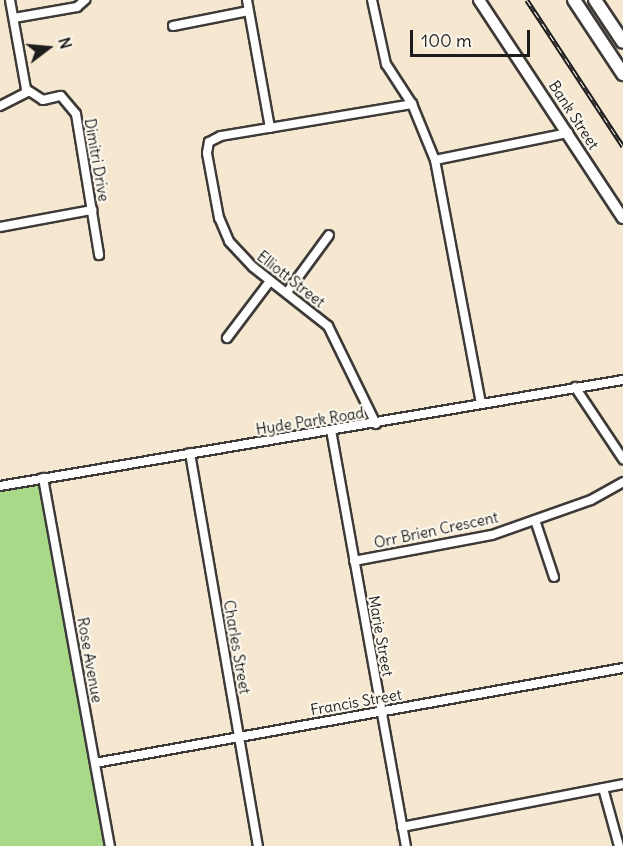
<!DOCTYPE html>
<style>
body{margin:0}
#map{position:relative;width:623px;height:846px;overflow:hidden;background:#f6e7d1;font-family:Delius,sans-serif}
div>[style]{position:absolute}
.green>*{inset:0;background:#a7d988}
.roads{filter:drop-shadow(2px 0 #3d3a37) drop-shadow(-2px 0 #3d3a37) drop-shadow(0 2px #3d3a37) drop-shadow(0 -2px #3d3a37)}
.minor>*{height:8px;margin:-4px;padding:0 4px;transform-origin:4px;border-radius:4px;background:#fff}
.major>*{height:10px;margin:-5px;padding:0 5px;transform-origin:5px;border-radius:5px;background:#fff}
.highway>*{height:12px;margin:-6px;padding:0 6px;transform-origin:6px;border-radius:6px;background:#fff}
.rail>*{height:4.5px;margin-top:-2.25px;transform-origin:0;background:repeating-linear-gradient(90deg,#fbf7ec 0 7px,#1c1c1c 0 14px);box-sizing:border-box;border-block:2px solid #1c1c1c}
span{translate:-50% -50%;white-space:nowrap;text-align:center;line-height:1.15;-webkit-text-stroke:4.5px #fbf7ec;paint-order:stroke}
.street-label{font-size:15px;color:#1c1c1c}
.north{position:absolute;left:18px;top:18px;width:60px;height:60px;-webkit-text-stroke:4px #fbf7ec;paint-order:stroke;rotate:74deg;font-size:16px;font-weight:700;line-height:24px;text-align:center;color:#1c1c1c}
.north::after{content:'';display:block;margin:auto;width:21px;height:27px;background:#1c1c1c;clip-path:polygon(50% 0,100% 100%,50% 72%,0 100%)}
.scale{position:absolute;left:410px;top:30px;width:120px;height:27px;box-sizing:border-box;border:3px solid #1c1c1c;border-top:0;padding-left:8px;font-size:18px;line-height:21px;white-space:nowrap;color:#1c1c1c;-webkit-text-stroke:4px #fbf7ec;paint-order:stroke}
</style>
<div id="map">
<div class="green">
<div style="clip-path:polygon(43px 480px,108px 846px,0 846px,0 487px)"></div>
</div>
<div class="roads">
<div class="minor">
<div style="left:10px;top:0;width:90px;rotate:79.8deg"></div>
<div style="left:26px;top:89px;width:20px;rotate:33deg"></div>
<div style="left:43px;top:100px;width:18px;rotate:-13deg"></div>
<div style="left:61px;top:96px;width:23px;rotate:50deg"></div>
<div style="left:76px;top:114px;width:143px;rotate:80.7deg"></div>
<div style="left:247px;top:0;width:130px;rotate:79.8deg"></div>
<div style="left:372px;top:0;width:66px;rotate:77.7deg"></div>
<div style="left:386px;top:64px;width:48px;rotate:57deg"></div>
<div style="left:412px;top:104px;width:61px;rotate:67.7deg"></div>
<div style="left:435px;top:160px;width:247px;rotate:79.3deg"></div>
<div style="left:14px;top:18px;width:64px;rotate:-9.9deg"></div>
<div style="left:77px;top:7px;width:11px;rotate:-41deg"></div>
<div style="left:173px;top:26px;width:77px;rotate:-11.2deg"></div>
<div style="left:0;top:106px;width:31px;rotate:-27deg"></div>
<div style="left:435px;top:160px;width:136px;rotate:-11.5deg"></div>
<div style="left:0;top:227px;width:94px;rotate:-10.5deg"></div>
<div style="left:288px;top:291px;width:69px;rotate:-53.8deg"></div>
<div style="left:227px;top:338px;width:71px;rotate:-53deg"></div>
<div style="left:575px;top:387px;width:87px;rotate:56.3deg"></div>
<div style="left:376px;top:424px;width:109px;rotate:-116.1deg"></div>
<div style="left:328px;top:326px;width:95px;rotate:-141.8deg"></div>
<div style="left:253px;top:267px;width:35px;rotate:-133deg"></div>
<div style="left:229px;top:241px;width:25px;rotate:-113deg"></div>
<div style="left:219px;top:218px;width:66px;rotate:-100.5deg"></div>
<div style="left:207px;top:153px;width:11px;rotate:-80deg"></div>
<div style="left:209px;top:142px;width:13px;rotate:-27deg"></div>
<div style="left:221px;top:136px;width:194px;rotate:-9.5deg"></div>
<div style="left:331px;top:430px;width:423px;rotate:79.8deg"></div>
<div style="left:190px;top:453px;width:399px;rotate:80.2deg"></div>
<div style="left:43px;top:478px;width:374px;rotate:79.7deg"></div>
<div style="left:0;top:486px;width:632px;rotate:-9.66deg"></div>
<div style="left:535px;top:520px;width:60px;rotate:71.6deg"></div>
<div style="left:354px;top:561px;width:140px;rotate:-10.7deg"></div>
<div style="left:492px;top:535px;width:105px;rotate:-19.5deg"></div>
<div style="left:591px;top:500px;width:37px;rotate:-29deg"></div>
<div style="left:95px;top:763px;width:536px;rotate:-10.2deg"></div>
<div style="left:603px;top:788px;width:60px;rotate:74.6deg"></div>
<div style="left:402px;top:827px;width:225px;rotate:-11deg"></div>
</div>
<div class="major">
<div style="left:479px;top:0;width:261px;rotate:56.6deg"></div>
</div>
<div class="highway">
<div style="left:574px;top:0;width:89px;rotate:56.5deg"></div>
<div style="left:595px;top:0;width:50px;rotate:56.3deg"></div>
</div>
</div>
<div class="rail">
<div style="left:527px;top:0;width:175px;rotate:56.7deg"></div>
</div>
<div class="street-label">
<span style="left:574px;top:115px;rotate:57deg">Bank Street</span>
<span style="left:97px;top:160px;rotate:80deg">Dimitri Drive</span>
<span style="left:291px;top:279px;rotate:38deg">Elliott Street</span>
<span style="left:310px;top:421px;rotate:-9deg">Hyde Park Road</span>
<span style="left:436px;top:530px;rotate:-12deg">Orr Brien Crescent</span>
<span style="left:381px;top:636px;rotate:80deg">Marie Street</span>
<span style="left:237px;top:647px;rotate:80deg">Charles Street</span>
<span style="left:90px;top:660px;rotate:80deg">Rose Avenue</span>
<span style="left:356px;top:702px;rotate:-10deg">Francis Street</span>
</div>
<div class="north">N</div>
<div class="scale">100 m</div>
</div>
